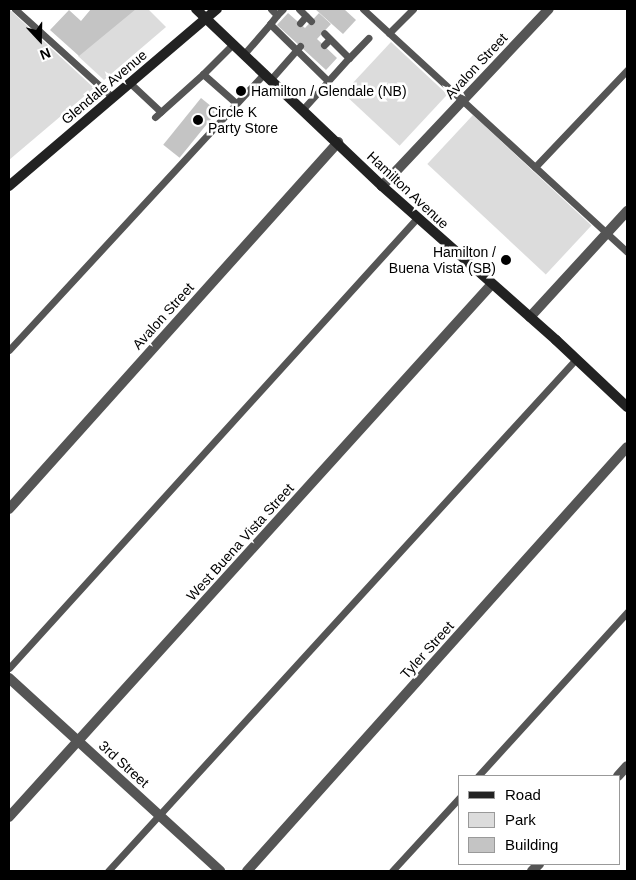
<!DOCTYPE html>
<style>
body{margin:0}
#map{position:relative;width:636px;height:880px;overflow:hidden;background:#fff;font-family:Arial,sans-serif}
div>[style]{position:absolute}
.green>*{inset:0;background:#dcdcdc;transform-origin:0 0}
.building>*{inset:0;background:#c4c4c4;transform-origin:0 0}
.lane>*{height:7px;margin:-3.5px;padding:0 3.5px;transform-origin:3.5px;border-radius:3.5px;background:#555}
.street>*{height:10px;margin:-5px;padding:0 5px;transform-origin:5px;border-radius:5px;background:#555}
.secondary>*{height:10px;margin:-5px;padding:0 5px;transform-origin:5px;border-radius:5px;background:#222}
.dots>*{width:14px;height:14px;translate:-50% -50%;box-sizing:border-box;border:2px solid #fff;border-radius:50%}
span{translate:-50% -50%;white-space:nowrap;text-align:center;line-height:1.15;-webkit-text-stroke:5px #fff;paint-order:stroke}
.street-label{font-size:14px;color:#000}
.poi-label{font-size:14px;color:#000}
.left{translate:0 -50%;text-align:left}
.right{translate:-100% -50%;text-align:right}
.frame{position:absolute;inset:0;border:10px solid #000;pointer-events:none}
.legend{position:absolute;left:458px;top:775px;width:162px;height:90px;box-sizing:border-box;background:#fff;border:1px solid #999;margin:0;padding:6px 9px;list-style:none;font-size:15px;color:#000}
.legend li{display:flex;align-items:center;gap:10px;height:25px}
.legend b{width:25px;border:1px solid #999}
.north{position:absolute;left:15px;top:15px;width:50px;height:50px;-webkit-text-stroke:4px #fff;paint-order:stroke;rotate:159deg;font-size:14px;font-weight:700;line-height:20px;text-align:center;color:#000}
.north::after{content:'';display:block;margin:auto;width:18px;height:22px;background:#000;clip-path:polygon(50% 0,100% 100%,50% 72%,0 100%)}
</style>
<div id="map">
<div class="green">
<div style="clip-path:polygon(9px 9px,94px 88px,9px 160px)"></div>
<div style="clip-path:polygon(134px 9px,148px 9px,166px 27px,104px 80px,78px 56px)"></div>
<div style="left:391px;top:42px;width:77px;height:70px;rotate:43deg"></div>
<div style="left:473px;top:115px;width:162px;height:67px;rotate:43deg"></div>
</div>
<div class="building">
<div style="clip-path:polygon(91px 9px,136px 9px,79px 56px,50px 30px,69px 10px,81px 21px)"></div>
<div style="clip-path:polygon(315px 9px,344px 9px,356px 20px,343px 34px)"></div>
<div style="clip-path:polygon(288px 13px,305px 28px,319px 13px,331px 24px,317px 39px,337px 58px,326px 70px,277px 25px)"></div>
<div style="left:201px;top:98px;width:21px;height:60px;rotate:39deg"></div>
</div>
<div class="lane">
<div style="left:15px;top:9px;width:132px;rotate:42.2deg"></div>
<div style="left:271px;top:9px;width:8px;rotate:45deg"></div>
<div style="left:277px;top:15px;width:8px;rotate:-45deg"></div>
<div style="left:299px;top:9px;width:17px;rotate:45deg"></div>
<div style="left:363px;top:9px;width:359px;rotate:42.6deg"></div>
<div style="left:277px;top:15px;width:11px;rotate:128deg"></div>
<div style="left:270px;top:24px;width:81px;rotate:44.5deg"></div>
<div style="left:328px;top:81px;width:31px;rotate:-48deg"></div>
<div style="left:349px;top:58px;width:35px;rotate:-135deg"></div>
<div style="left:300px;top:23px;width:9px;rotate:-49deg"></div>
<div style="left:389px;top:33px;width:34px;rotate:-45deg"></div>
<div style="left:324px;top:45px;width:8px;rotate:-45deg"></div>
<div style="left:244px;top:54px;width:40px;rotate:-49deg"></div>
<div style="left:349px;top:58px;width:28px;rotate:-46deg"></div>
<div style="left:203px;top:74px;width:42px;rotate:-45deg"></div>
<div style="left:271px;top:79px;width:44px;rotate:-48.7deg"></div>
<div style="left:130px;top:83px;width:42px;rotate:43.1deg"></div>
<div style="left:303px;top:109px;width:38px;rotate:-48deg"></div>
<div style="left:155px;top:117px;width:64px;rotate:-41.9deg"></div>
<div style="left:203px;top:74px;width:44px;rotate:41.3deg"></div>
<div style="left:535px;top:167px;width:134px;rotate:-46.5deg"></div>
<div style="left:9px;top:350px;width:377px;rotate:-47.3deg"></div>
<div style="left:9px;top:668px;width:607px;rotate:-47.8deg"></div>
<div style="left:478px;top:776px;width:222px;rotate:-47.7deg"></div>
<div style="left:108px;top:871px;width:694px;rotate:-47.57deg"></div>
<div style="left:392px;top:871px;width:100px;rotate:-47.4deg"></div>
</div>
<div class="street">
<div style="left:382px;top:186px;width:243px;rotate:-46.7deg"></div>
<div style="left:530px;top:317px;width:144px;rotate:-47.5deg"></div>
<div style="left:9px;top:509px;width:493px;rotate:-48.1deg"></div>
<div style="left:9px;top:678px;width:286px;rotate:42.4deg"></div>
<div style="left:618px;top:776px;width:13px;rotate:-48deg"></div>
<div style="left:9px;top:817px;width:718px;rotate:-47.82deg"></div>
<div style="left:247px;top:871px;width:569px;rotate:-48.13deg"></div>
<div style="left:532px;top:871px;width:10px;rotate:-45deg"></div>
</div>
<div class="secondary">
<div style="left:196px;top:9px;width:257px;rotate:43.6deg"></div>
<div style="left:382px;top:186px;width:232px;rotate:41.5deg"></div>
<div style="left:556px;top:340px;width:98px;rotate:43.3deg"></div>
<div style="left:9px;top:186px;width:273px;rotate:-40.4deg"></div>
</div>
<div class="dots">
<div style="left:241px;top:91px;background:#000"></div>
<div style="left:198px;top:120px;background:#000"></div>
<div style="left:506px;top:260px;background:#000"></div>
</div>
<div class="street-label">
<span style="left:476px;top:66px;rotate:-47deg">Avalon Street</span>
<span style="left:104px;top:87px;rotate:-40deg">Glendale Avenue</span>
<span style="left:408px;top:190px;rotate:43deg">Hamilton Avenue</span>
<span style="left:163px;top:316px;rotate:-48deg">Avalon Street</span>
<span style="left:240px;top:542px;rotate:-48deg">West Buena Vista Street</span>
<span style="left:427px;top:650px;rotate:-48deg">Tyler Street</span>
<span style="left:124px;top:764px;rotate:42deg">3rd Street</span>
</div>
<div class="poi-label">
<span class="left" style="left:251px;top:91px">Hamilton / Glendale (NB)</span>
<span class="left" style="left:208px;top:120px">Circle K<br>Party Store</span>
<span class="right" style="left:496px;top:260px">Hamilton /<br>Buena Vista (SB)</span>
</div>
<div class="frame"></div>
<ul class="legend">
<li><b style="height:6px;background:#222"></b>Road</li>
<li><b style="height:14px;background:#dcdcdc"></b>Park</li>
<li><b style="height:14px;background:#c4c4c4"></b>Building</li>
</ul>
<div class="north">N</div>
</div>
